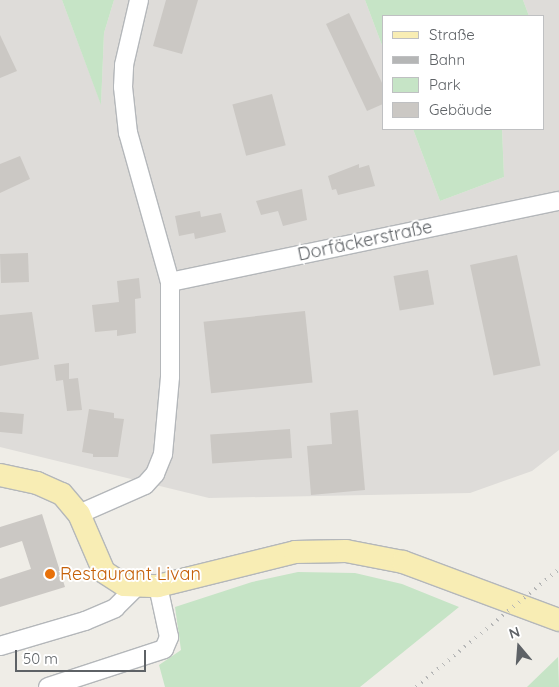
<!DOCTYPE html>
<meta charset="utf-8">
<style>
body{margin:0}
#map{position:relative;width:559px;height:687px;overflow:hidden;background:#efede7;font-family:Quicksand,sans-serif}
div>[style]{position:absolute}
.industrial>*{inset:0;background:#dedcd9}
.green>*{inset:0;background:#c6e4c6}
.building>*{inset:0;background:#cbc8c4;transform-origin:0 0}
.roads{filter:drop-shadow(1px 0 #b4b7ba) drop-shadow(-1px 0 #b4b7ba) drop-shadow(0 1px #b4b7ba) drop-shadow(0 -1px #b4b7ba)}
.minor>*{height:18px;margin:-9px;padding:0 9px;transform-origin:9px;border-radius:9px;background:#fff}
.major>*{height:22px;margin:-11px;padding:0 11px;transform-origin:11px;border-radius:11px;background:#f8edb4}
.rail>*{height:4px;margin-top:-2px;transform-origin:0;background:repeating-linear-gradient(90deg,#b5b6b6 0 1px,transparent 0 7px)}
.dots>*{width:14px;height:14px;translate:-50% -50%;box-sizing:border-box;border:2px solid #fff;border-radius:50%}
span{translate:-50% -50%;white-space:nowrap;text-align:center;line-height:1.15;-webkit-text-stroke:4px #fff;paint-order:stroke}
.street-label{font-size:18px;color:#5e6266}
.food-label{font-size:18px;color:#c56008}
.left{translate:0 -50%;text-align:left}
.legend{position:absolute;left:382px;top:15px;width:162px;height:115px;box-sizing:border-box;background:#fff;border:1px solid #bfc0c2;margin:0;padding:6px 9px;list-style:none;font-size:15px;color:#5e6266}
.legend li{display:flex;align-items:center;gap:10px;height:25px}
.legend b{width:25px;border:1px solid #bfc0c2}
.north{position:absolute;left:494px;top:622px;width:50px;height:50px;-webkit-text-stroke:4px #fff;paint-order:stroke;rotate:342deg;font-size:14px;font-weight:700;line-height:20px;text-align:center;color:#5e6266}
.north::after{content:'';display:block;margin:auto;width:18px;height:22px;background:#5e6266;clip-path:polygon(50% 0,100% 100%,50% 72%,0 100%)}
.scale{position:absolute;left:15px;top:650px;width:131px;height:22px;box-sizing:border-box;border:2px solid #5e6266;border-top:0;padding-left:6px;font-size:15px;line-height:18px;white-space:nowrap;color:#5e6266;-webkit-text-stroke:4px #fff;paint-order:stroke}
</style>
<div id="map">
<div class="industrial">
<div style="clip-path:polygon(0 0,62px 0,101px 104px,104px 33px,114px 0,365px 0,383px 48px,383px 129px,413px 129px,440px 201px,504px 177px,502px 129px,543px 129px,543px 16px,529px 16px,523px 0,559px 0,559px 450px,532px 471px,470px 493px,209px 498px,0 447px)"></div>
</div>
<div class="green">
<div style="clip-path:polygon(62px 0,114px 0,104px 33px,101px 105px)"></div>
<div style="clip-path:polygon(365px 0,523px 0,529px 16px,383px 16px,383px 48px)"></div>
<div style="clip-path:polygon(413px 129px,502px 129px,504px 177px,440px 201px)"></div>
<div style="clip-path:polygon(298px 572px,355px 573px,402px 584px,459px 607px,360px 687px,165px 687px,159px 665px,181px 650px,175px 607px,252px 582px)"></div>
<div style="clip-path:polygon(558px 657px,559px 687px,527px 687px)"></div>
</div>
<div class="building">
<div style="clip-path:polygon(166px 0,198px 0,182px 54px,153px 46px)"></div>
<div style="clip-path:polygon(349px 13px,383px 85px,383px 104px,367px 111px,326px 24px)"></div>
<div style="clip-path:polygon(0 35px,17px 71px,0 78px)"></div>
<div style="left:272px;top:94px;width:53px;height:41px;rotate:75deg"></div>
<div style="clip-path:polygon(20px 156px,30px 179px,0 193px,0 164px)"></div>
<div style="clip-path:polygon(359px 164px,359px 168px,369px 165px,375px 186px,338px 195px,336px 189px,332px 190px,328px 176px)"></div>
<div style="clip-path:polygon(302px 189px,307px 220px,283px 226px,278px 211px,261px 215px,256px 201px)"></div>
<div style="clip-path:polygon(200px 211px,201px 217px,221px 213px,226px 232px,195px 239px,194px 233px,179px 236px,175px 216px)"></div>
<div style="left:28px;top:253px;width:29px;height:28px;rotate:88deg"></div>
<div style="left:517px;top:255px;width:113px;height:48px;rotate:78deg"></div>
<div style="left:428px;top:270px;width:35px;height:35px;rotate:80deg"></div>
<div style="clip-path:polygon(139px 278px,141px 298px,135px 299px,136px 333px,117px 336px,117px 330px,95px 332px,92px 305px,119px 302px,117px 281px)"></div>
<div style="left:305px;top:311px;width:72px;height:102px;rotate:84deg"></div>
<div style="clip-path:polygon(32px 312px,39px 359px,0 366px,0 315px)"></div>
<div style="clip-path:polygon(69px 363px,69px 379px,78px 378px,82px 410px,67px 411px,63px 380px,56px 381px,54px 365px)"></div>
<div style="clip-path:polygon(89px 409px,114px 413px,114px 418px,124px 419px,118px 457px,93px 457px,93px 454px,82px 452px)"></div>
<div style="clip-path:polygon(358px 410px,365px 490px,311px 495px,307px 446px,332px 444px,330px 413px)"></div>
<div style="left:0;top:412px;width:24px;height:20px;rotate:5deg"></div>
<div style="left:290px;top:429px;width:29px;height:80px;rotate:86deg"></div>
<div style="clip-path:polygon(42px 514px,65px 587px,0 607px,0 579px,31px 569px,22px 541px,0 548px,0 527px)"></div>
</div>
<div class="roads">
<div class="minor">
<div style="left:170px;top:282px;width:397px;rotate:-11.8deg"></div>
<div style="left:79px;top:514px;width:72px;rotate:-23.7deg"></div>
<div style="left:145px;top:485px;width:15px;rotate:-48deg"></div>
<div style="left:155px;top:474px;width:22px;rotate:-68deg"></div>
<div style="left:163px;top:454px;width:77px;rotate:-84.8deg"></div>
<div style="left:170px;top:377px;width:95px;rotate:-90deg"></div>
<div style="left:170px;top:282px;width:155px;rotate:-105.7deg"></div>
<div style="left:128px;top:133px;width:46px;rotate:-96.2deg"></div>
<div style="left:123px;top:87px;width:22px;rotate:-87deg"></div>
<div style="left:124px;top:65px;width:67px;rotate:-77deg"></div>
<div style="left:0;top:646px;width:89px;rotate:-16.4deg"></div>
<div style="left:85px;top:621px;width:33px;rotate:-23deg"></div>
<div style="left:115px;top:608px;width:30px;rotate:-45deg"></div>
<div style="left:48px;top:687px;width:122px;rotate:-18.1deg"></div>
<div style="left:164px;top:649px;width:13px;rotate:-67deg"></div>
<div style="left:169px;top:637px;width:52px;rotate:-102.2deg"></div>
</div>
<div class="major">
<div style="left:0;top:475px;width:38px;rotate:12deg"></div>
<div style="left:37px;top:483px;width:27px;rotate:24deg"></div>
<div style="left:62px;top:494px;width:26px;rotate:50deg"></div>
<div style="left:79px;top:514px;width:63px;rotate:66.7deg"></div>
<div style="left:104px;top:572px;width:24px;rotate:33deg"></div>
<div style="left:124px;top:585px;width:34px;rotate:2deg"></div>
<div style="left:158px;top:586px;width:141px;rotate:-13.9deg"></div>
<div style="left:295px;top:552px;width:51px;rotate:-1.1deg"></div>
<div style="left:346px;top:551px;width:58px;rotate:10.9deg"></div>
<div style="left:403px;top:562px;width:166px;rotate:20.4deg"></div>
</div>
</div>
<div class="rail">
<div style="left:416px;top:687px;width:185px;rotate:-39.5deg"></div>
</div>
<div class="dots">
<div style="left:50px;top:574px;background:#e8710a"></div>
</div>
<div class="street-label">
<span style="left:365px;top:241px;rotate:-12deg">Dorfäckerstraße</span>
</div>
<div class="food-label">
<span class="left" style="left:60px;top:574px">Restaurant Livan</span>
</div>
<ul class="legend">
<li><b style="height:6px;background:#f8edb4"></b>Straße</li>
<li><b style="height:6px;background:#b5b6b6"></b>Bahn</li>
<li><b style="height:14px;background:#c6e4c6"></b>Park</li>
<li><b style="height:14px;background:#cbc8c4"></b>Gebäude</li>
</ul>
<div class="north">N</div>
<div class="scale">50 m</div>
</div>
